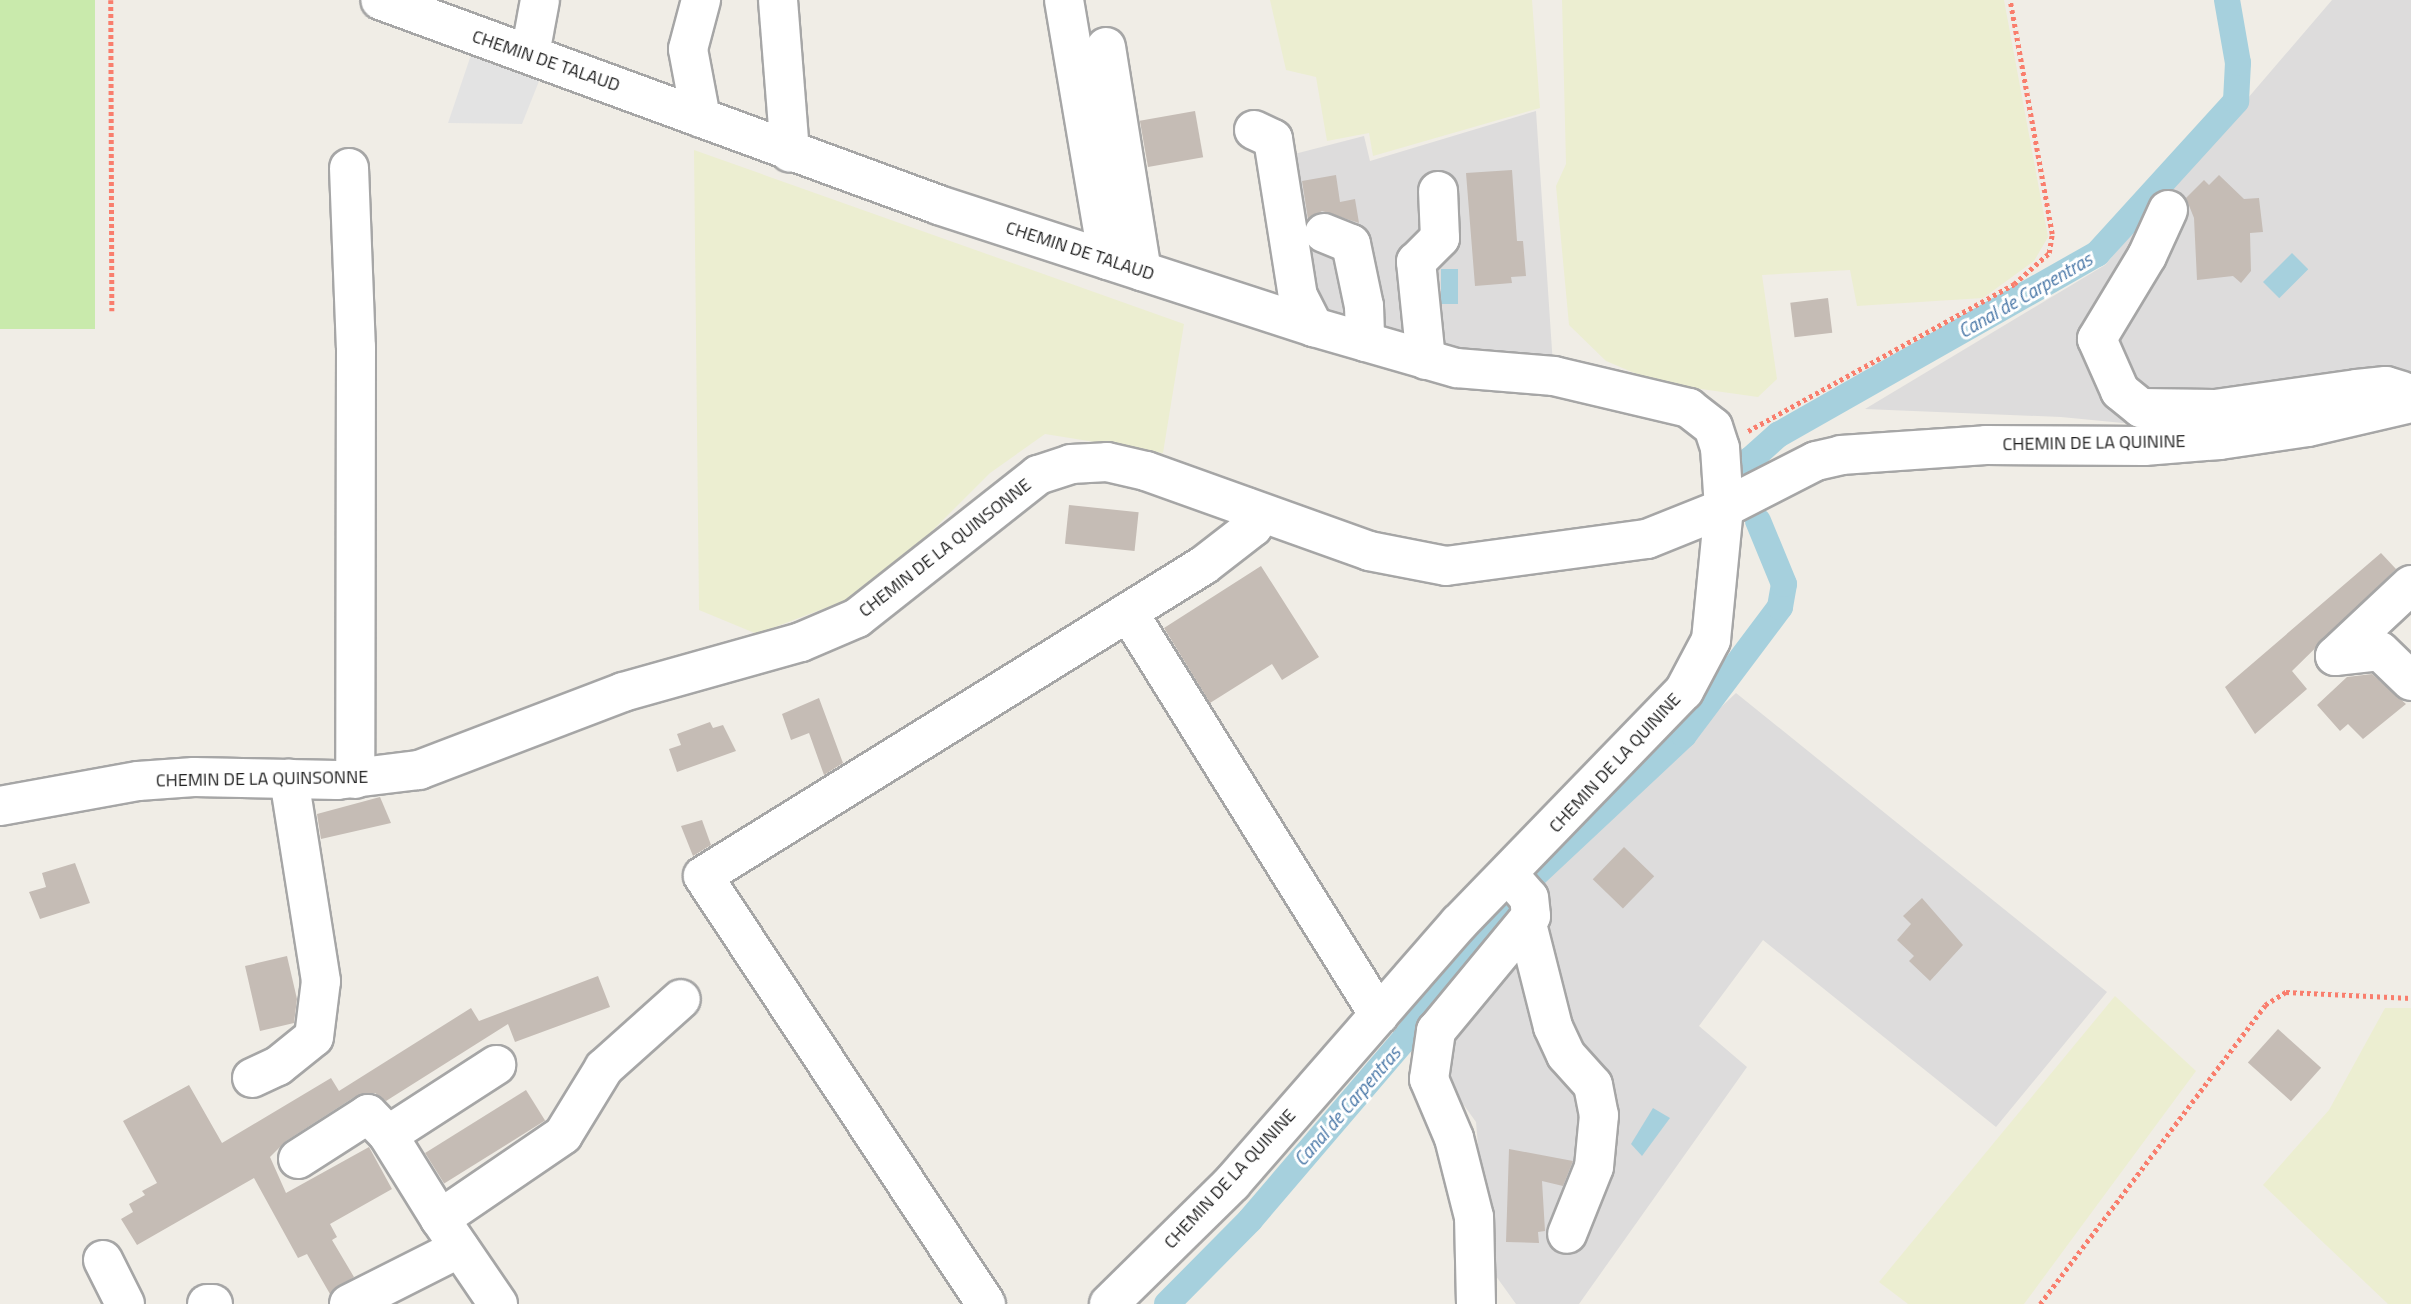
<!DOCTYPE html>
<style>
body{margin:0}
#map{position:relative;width:2411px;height:1304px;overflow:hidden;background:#f0ede6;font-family:"Titillium Web",sans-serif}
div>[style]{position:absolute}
.residential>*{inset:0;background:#dddcdc}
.farmland>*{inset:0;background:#eceed1}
.grass>*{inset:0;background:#c9eaac;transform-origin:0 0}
.parking>*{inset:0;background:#e3e3e3}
.water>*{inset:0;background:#a6d0dd;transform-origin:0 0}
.canal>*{height:26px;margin:-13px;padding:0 13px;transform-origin:13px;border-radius:13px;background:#a6d0dd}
.building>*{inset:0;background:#c5bcb5;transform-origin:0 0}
.path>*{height:4.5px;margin-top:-2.25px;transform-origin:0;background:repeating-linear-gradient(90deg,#f97e6d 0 3.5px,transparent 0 7px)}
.roads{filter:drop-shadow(2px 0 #a6a6a6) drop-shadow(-2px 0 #a6a6a6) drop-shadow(0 2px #a6a6a6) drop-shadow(0 -2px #a6a6a6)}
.minor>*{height:38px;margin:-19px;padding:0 19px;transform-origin:19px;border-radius:19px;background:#fff}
span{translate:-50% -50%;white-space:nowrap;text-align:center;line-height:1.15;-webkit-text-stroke:6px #fff;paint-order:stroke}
.street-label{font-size:18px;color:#1f1f1f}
.water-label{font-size:19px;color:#4977a7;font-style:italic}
</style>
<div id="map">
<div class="residential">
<div style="clip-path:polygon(2332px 0,2411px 0,2411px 387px,2195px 430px,2061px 417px,1865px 409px,2105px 265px)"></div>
<div style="clip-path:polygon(1536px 111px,1553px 365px,1435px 346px,1313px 316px,1279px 158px,1364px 136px,1370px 161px)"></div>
<div style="clip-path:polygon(1736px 693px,2107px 992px,1996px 1127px,1763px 940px,1699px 1026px,1747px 1067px,1579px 1304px,1516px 1304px,1488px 1265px,1476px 1122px,1396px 1011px)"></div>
</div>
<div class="farmland">
<div style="clip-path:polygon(1270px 0,1532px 0,1540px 108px,1373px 156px,1369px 133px,1327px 141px,1316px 77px,1286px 70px)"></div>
<div style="clip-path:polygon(1562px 0,2004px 0,2048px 237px,2034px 261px,1983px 298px,1857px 306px,1850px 270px,1762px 275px,1777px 379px,1758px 397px,1658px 383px,1606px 361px,1569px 325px,1556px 186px,1566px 164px)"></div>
<div style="clip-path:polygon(694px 150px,1184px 324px,1163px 453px,1045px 434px,990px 473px,873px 590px,757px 634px,699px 610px)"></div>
<div style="clip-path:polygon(2115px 996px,2196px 1071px,2024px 1304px,1908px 1304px,1879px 1282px)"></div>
<div style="clip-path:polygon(2385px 1008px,2411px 1008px,2411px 1304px,2388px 1304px,2263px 1185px,2329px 1110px)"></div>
</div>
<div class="grass">
<div style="left:0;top:0;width:95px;height:329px"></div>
</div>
<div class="parking">
<div style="clip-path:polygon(474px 46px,543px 71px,522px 124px,448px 123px)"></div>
</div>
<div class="water">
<div style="left:2292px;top:253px;width:23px;height:41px;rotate:45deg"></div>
<div style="left:1441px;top:269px;width:17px;height:35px"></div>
<div style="clip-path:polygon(1653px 1108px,1670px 1118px,1642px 1156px,1631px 1144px)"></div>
</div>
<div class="canal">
<div style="left:1744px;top:488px;width:29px;rotate:-78deg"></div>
<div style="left:1750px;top:460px;width:38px;rotate:-42deg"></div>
<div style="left:1778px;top:435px;width:367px;rotate:-29.6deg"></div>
<div style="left:2097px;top:254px;width:207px;rotate:-47.7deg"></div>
<div style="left:2236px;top:101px;width:38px;rotate:-87deg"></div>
<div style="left:2238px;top:63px;width:64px;rotate:-99.9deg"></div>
<div style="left:1527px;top:882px;width:215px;rotate:-43.1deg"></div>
<div style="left:1684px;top:735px;width:160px;rotate:-53.1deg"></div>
<div style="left:1780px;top:607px;width:23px;rotate:-80deg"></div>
<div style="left:1784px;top:584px;width:68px;rotate:-112.4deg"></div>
<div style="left:1167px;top:1304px;width:118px;rotate:-45.3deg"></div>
<div style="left:1250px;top:1220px;width:237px;rotate:-49.5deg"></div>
<div style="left:1404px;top:1040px;width:180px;rotate:-53.6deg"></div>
</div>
<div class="building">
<div style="left:1195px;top:111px;width:47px;height:56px;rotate:80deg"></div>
<div style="clip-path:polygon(1512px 170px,1517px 241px,1523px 241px,1526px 276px,1511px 277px,1512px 283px,1475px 286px,1466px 173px)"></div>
<div style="clip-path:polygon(1336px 175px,1340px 202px,1355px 199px,1359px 223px,1322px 211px,1308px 219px,1302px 181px)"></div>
<div style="clip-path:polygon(2219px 175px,2244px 199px,2259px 198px,2263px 232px,2250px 233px,2251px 271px,2241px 283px,2233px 276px,2197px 280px,2194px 218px,2186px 198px,2204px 180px,2209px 185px)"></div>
<div style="left:1828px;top:298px;width:35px;height:38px;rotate:83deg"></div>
<div style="left:1069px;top:505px;width:70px;height:39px;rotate:6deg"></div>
<div style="clip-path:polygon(2381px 553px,2396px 569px,2292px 671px,2307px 689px,2255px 734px,2225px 687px)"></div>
<div style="clip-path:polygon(1261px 566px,1319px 657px,1282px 680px,1272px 664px,1210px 703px,1164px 628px)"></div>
<div style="clip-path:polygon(2372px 674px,2406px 704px,2363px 739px,2348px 724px,2340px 731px,2317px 705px,2347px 677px)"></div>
<div style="clip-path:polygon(819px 698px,843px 763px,824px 775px,809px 733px,791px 740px,782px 714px)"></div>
<div style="clip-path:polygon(710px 722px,713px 728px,723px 725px,736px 751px,677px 772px,669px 749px,681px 745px,677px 734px)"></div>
<div style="clip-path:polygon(380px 797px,391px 823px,321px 839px,317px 814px)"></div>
<div style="clip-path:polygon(702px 820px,711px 845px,693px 856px,681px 826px)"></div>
<div style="left:1624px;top:847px;width:42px;height:45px;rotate:44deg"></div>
<div style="clip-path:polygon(75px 863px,90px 903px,40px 919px,29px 892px,46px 887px,42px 873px)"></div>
<div style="clip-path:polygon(1922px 898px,1963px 945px,1930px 981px,1909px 961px,1914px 956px,1897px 940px,1911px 924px,1903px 916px)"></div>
<div style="clip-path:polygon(287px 956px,297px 999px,294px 1023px,260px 1031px,245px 966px)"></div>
<div style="clip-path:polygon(598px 976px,610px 1007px,515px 1042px,508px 1024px,386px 1101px,375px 1093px,356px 1096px,286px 1141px,270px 1157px,286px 1193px,369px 1147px,392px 1189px,330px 1224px,337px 1237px,332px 1240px,354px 1277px,330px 1294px,307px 1254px,298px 1258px,254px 1178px,137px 1245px,121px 1219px,133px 1212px,129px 1204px,145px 1195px,142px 1191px,157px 1183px,123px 1121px,189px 1085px,222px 1143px,331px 1078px,339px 1091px,471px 1008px,479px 1021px)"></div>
<div style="left:2278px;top:1029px;width:58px;height:45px;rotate:42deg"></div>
<div style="left:526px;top:1090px;width:36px;height:119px;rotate:58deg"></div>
<div style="clip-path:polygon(1509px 1149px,1573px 1161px,1563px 1186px,1542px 1181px,1545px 1231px,1538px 1232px,1539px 1243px,1506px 1242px)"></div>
</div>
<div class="path">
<div style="left:111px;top:0;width:311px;rotate:89.8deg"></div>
<div style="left:1748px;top:431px;width:304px;rotate:-28.9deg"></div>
<div style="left:2014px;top:284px;width:47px;rotate:-41.5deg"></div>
<div style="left:2049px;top:253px;width:19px;rotate:-81deg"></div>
<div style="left:2052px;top:234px;width:238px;rotate:-100.2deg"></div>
<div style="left:2040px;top:1304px;width:374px;rotate:-53deg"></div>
<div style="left:2265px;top:1005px;width:25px;rotate:-32deg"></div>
<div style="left:2286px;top:992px;width:125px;rotate:2.7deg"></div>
</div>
<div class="roads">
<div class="minor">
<div style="left:778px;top:0;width:153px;rotate:85.5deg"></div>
<div style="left:1064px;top:0;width:264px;rotate:80.4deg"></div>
<div style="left:1106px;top:47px;width:227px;rotate:80.9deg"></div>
<div style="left:530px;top:54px;width:55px;rotate:-79.5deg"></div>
<div style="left:701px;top:118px;width:70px;rotate:-100.7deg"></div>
<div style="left:688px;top:49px;width:51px;rotate:-75.1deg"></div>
<div style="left:1254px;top:130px;width:21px;rotate:25deg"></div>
<div style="left:1273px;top:139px;width:159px;rotate:81deg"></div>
<div style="left:1298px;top:296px;width:35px;rotate:63deg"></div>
<div style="left:349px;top:168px;width:179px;rotate:87.8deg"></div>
<div style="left:356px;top:347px;width:432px;rotate:90.1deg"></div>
<div style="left:2168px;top:210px;width:51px;rotate:114.5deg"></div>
<div style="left:2147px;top:256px;width:97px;rotate:121.1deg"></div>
<div style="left:2097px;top:339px;width:57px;rotate:66.1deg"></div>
<div style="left:2120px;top:391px;width:27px;rotate:39deg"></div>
<div style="left:2141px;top:408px;width:74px;rotate:0.8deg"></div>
<div style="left:2215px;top:409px;width:143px;rotate:-8deg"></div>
<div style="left:2357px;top:389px;width:29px;rotate:-6deg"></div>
<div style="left:2386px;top:386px;width:17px;rotate:17deg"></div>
<div style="left:1324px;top:233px;width:29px;rotate:22deg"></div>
<div style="left:1351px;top:244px;width:63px;rotate:78.2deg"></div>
<div style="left:1364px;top:306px;width:36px;rotate:88deg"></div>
<div style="left:1426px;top:360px;width:99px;rotate:-95.8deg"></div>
<div style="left:1416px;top:262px;width:34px;rotate:-45deg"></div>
<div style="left:1440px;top:238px;width:47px;rotate:-92.4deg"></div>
<div style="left:1128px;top:612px;width:475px;rotate:58.1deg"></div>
<div style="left:2335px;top:656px;width:104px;rotate:-43.1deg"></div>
<div style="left:2335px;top:656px;width:45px;rotate:-6.3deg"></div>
<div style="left:2380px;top:651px;width:43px;rotate:44.1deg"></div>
<div style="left:0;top:806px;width:140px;rotate:-10.3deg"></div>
<div style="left:138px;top:781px;width:56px;rotate:-4.1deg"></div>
<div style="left:194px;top:777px;width:143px;rotate:1.2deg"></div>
<div style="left:337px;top:780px;width:83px;rotate:-7deg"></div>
<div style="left:419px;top:770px;width:218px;rotate:-20.9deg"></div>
<div style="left:623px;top:692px;width:185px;rotate:-15.7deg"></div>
<div style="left:801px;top:642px;width:61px;rotate:-23.2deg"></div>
<div style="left:857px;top:618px;width:231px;rotate:-38.3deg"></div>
<div style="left:1038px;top:475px;width:35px;rotate:-18deg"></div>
<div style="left:1071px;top:464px;width:36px;rotate:-3deg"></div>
<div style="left:1107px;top:462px;width:40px;rotate:13deg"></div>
<div style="left:1146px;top:471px;width:237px;rotate:19.7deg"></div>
<div style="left:1369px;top:551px;width:78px;rotate:11deg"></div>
<div style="left:1446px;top:566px;width:203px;rotate:-7.7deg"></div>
<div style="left:1647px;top:539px;width:83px;rotate:-21.9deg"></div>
<div style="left:1724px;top:508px;width:60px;rotate:-93.8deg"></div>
<div style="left:1720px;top:448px;width:22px;rotate:-108deg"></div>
<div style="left:1713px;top:427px;width:31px;rotate:-142deg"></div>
<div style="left:1689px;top:408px;width:139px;rotate:-166.7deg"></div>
<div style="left:1554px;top:376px;width:98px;rotate:-175.3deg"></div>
<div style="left:1456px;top:368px;width:148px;rotate:-163.9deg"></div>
<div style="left:1314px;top:327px;width:394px;rotate:-162deg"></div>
<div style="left:939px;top:205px;width:595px;rotate:-159.86deg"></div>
<div style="left:1527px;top:924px;width:106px;rotate:75.8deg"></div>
<div style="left:1553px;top:1027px;width:31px;rotate:65deg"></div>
<div style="left:1566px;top:1055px;width:40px;rotate:48deg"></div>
<div style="left:1593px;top:1085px;width:31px;rotate:79deg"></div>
<div style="left:1599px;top:1115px;width:52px;rotate:95.5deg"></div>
<div style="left:1594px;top:1167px;width:72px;rotate:111.9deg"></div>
<div style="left:252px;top:1078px;width:29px;rotate:-25deg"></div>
<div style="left:278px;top:1066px;width:46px;rotate:-38.9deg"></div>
<div style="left:314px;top:1037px;width:56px;rotate:-82.9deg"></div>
<div style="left:321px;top:981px;width:205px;rotate:-99deg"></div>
<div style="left:298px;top:1159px;width:83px;rotate:-32.7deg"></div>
<div style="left:368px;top:1114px;width:29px;rotate:46deg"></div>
<div style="left:440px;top:1219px;width:99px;rotate:-121.8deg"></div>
<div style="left:388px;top:1135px;width:129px;rotate:-32.9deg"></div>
<div style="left:103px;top:1260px;width:49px;rotate:63.4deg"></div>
<div style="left:207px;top:1304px;width:6px"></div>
<div style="left:349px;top:1304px;width:124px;rotate:-26.8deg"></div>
<div style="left:498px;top:1304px;width:103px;rotate:-124.3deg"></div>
<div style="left:440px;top:1219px;width:149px;rotate:-34.3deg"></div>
<div style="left:563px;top:1135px;width:79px;rotate:-58.5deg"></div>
<div style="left:604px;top:1068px;width:103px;rotate:-41.9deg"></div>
<div style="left:986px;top:1304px;width:513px;rotate:-123.47deg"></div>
<div style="left:703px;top:876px;width:590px;rotate:-31.83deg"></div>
<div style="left:1204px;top:565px;width:62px;rotate:-37.8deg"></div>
<div style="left:1253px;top:527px;width:21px;rotate:-109deg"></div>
<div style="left:1109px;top:1304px;width:173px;rotate:-44.5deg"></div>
<div style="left:1232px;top:1183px;width:345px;rotate:-48.9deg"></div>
<div style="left:1459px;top:923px;width:323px;rotate:-45.9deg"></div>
<div style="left:1684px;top:691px;width:58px;rotate:-62.1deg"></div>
<div style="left:1711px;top:640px;width:133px;rotate:-84.4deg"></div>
<div style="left:1724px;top:508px;width:103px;rotate:-27.1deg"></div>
<div style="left:1816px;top:461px;width:26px;rotate:-13deg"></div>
<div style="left:1841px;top:455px;width:145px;rotate:-3.9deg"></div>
<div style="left:1986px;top:445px;width:158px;rotate:0.4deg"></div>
<div style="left:2144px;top:446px;width:76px;rotate:-4.5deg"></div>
<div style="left:2220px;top:440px;width:89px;rotate:-8.4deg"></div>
<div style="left:2308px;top:427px;width:106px;rotate:-13.1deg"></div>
<div style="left:1476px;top:1304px;width:87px;rotate:-91.3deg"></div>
<div style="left:1474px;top:1217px;width:81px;rotate:-104.2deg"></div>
<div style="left:1454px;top:1138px;width:64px;rotate:-113deg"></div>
<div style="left:1429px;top:1079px;width:49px;rotate:-81.7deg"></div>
<div style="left:1436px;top:1031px;width:149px;rotate:-50.4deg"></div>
<div style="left:1531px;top:916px;width:18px;rotate:-96deg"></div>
<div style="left:1529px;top:898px;width:30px;rotate:-131deg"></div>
</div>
</div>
<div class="street-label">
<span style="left:546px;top:61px;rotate:19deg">CHEMIN DE TALAUD</span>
<span style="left:1080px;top:251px;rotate:18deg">CHEMIN DE TALAUD</span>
<span style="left:2094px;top:443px;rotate:-1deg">CHEMIN DE LA QUININE</span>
<span style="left:945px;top:548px;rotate:-38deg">CHEMIN DE LA QUINSONNE</span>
<span style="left:1615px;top:763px;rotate:-47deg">CHEMIN DE LA QUININE</span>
<span style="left:262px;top:779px;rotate:-1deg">CHEMIN DE LA QUINSONNE</span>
<span style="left:1230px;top:1179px;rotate:-47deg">CHEMIN DE LA QUININE</span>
</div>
<div class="water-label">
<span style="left:2025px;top:295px;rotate:-30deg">Canal de Carpentras</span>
<span style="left:1347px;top:1106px;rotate:-49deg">Canal de Carpentras</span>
</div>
</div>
